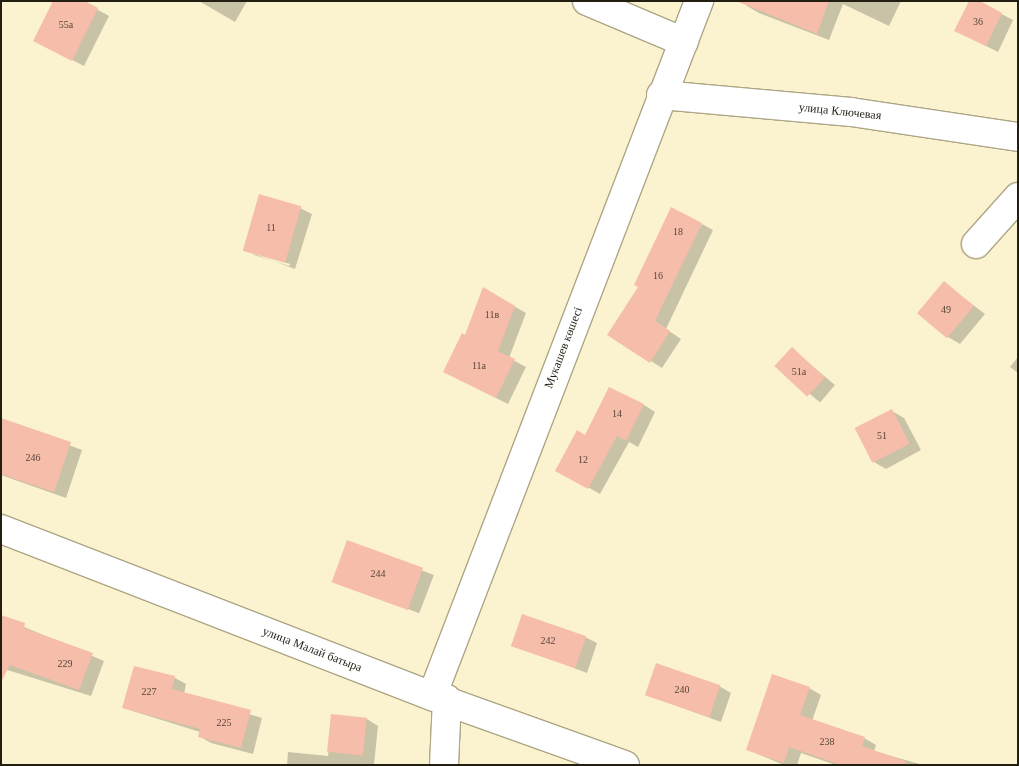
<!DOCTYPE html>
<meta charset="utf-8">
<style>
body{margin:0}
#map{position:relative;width:1019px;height:766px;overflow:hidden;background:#fbf3d0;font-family:"Times New Roman",serif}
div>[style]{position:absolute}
.shadow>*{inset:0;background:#0003;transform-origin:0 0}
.building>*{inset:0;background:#f6bdab;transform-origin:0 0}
.roads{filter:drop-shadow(1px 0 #ada685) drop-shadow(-1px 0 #ada685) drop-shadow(0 1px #ada685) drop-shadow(0 -1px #ada685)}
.minor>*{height:28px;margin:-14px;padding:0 14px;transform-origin:14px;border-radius:14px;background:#fff}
span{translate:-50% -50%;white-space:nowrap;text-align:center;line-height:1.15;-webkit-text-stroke:4px #fff;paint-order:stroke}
.number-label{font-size:10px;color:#574638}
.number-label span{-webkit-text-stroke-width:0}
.street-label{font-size:12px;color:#221f12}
.frame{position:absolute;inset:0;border:2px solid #221f12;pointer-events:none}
</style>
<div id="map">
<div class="shadow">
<div style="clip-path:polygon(82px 1px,109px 16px,84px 66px,46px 47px)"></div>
<div style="clip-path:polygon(199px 1px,247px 1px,235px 22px)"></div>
<div style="clip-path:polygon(749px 1px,901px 1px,889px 26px,843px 4px,829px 40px,759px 13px,747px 6px)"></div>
<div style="clip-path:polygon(977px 1px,1013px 20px,998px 52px,968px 37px)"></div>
<div style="clip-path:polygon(evenodd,300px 208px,312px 214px,295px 269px,243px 250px,300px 208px,254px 253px,290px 264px,289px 266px,254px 255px,254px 253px)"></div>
<div style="clip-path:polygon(702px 224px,713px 230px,666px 329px,681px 339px,662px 368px,609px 334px)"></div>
<div style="clip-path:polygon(944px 283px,985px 314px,960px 344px,948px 337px)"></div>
<div style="clip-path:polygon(484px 289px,526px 313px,509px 358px,526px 367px,508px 404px,444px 372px,466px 336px)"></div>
<div style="left:792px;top:349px;width:56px;height:23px;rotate:40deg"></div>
<div style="clip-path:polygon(1018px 357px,1018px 373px,1010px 367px)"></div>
<div style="clip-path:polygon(644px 405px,655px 412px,638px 447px,629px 442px,600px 494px,557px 470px,586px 437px)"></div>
<div style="clip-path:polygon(892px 411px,904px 418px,921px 450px,886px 469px,874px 462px)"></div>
<div style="clip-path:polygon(1px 419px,82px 450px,66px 498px,1px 475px)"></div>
<div style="left:348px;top:542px;width:92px;height:41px;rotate:21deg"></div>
<div style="clip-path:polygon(1px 617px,104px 661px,91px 696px,1px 668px)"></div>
<div style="clip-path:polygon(585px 637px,597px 643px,587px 673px,513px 645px)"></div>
<div style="clip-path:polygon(135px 667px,175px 678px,186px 684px,184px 694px,262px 718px,253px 754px,211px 743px,199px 736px,200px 732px,123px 708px)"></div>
<div style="clip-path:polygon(719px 686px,731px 693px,721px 722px,647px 695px)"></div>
<div style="clip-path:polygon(809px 688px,821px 695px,812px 721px,864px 738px,876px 745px,874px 751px,923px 765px,836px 765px,801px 753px,797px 765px,784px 765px,748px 750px)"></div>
<div style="clip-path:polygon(332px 715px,367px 719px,378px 726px,374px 765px,287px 765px,288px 752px,328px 756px)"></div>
</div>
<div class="building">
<div style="clip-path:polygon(53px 1px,85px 1px,98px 8px,72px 61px,33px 41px)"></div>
<div style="clip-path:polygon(736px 1px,829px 1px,817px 34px)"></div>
<div style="clip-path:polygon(969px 1px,980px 1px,1002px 13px,986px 46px,954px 31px)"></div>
<div style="left:259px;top:194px;width:44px;height:59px;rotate:16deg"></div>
<div style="clip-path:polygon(671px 207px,702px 223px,655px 321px,670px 331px,650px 363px,607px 335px,638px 287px,634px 285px)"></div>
<div style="left:944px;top:281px;width:39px;height:42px;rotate:40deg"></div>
<div style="clip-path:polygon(483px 287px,515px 306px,498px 351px,515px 359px,496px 398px,443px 372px,462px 333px,465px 335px)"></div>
<div style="left:792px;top:347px;width:45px;height:26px;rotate:43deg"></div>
<div style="clip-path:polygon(609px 387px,644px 404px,626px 441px,617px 436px,588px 489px,555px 471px,577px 430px,585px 435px)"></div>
<div style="left:892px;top:409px;width:39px;height:42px;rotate:63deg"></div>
<div style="clip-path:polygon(1px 418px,71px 442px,54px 492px,1px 474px)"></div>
<div style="left:347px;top:540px;width:81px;height:45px;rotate:20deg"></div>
<div style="left:522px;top:614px;width:68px;height:34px;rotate:19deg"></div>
<div style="clip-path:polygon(1px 615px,25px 623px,24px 628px,93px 653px,79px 690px,10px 665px,1px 682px)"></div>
<div style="left:656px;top:663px;width:68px;height:34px;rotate:19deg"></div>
<div style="clip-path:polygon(134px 666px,175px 676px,172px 689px,251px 710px,241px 748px,198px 737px,200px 729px,122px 708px)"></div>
<div style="clip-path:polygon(772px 674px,810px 687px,800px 715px,865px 737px,862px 746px,905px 761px,905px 765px,841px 765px,789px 747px,784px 763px,746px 750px)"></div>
<div style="left:331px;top:714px;width:36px;height:38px;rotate:6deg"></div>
</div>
<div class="roads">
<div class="minor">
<div style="left:587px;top:1px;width:105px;rotate:22.9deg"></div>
<div style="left:661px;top:95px;width:191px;rotate:5.1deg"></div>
<div style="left:851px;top:112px;width:169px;rotate:8.5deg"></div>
<div style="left:976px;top:244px;width:63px;rotate:-48.2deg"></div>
<div style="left:1px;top:529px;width:462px;rotate:21.2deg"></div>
<div style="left:432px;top:696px;width:205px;rotate:19.7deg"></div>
<div style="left:432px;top:696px;width:745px;rotate:-68.98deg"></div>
<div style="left:444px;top:765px;width:66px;rotate:-87.4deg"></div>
</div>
</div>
<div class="number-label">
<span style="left:978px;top:22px">36</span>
<span style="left:66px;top:25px">55а</span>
<span style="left:271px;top:228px">11</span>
<span style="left:678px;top:232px">18</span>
<span style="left:658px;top:276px">16</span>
<span style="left:946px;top:310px">49</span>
<span style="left:492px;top:315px">11в</span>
<span style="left:479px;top:366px">11а</span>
<span style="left:799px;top:372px">51а</span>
<span style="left:617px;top:414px">14</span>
<span style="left:882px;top:436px">51</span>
<span style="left:33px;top:458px">246</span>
<span style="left:583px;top:460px">12</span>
<span style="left:378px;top:574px">244</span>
<span style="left:548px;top:641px">242</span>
<span style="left:65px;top:664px">229</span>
<span style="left:682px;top:690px">240</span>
<span style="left:149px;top:692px">227</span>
<span style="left:224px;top:723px">225</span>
<span style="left:827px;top:742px">238</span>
</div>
<div class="street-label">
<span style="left:840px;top:112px;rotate:6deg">улица Ключевая</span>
<span style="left:564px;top:348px;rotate:-69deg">Мукашев көшесі</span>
<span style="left:312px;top:650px;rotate:21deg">улица Малай батыра</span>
</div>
<div class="frame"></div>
</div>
